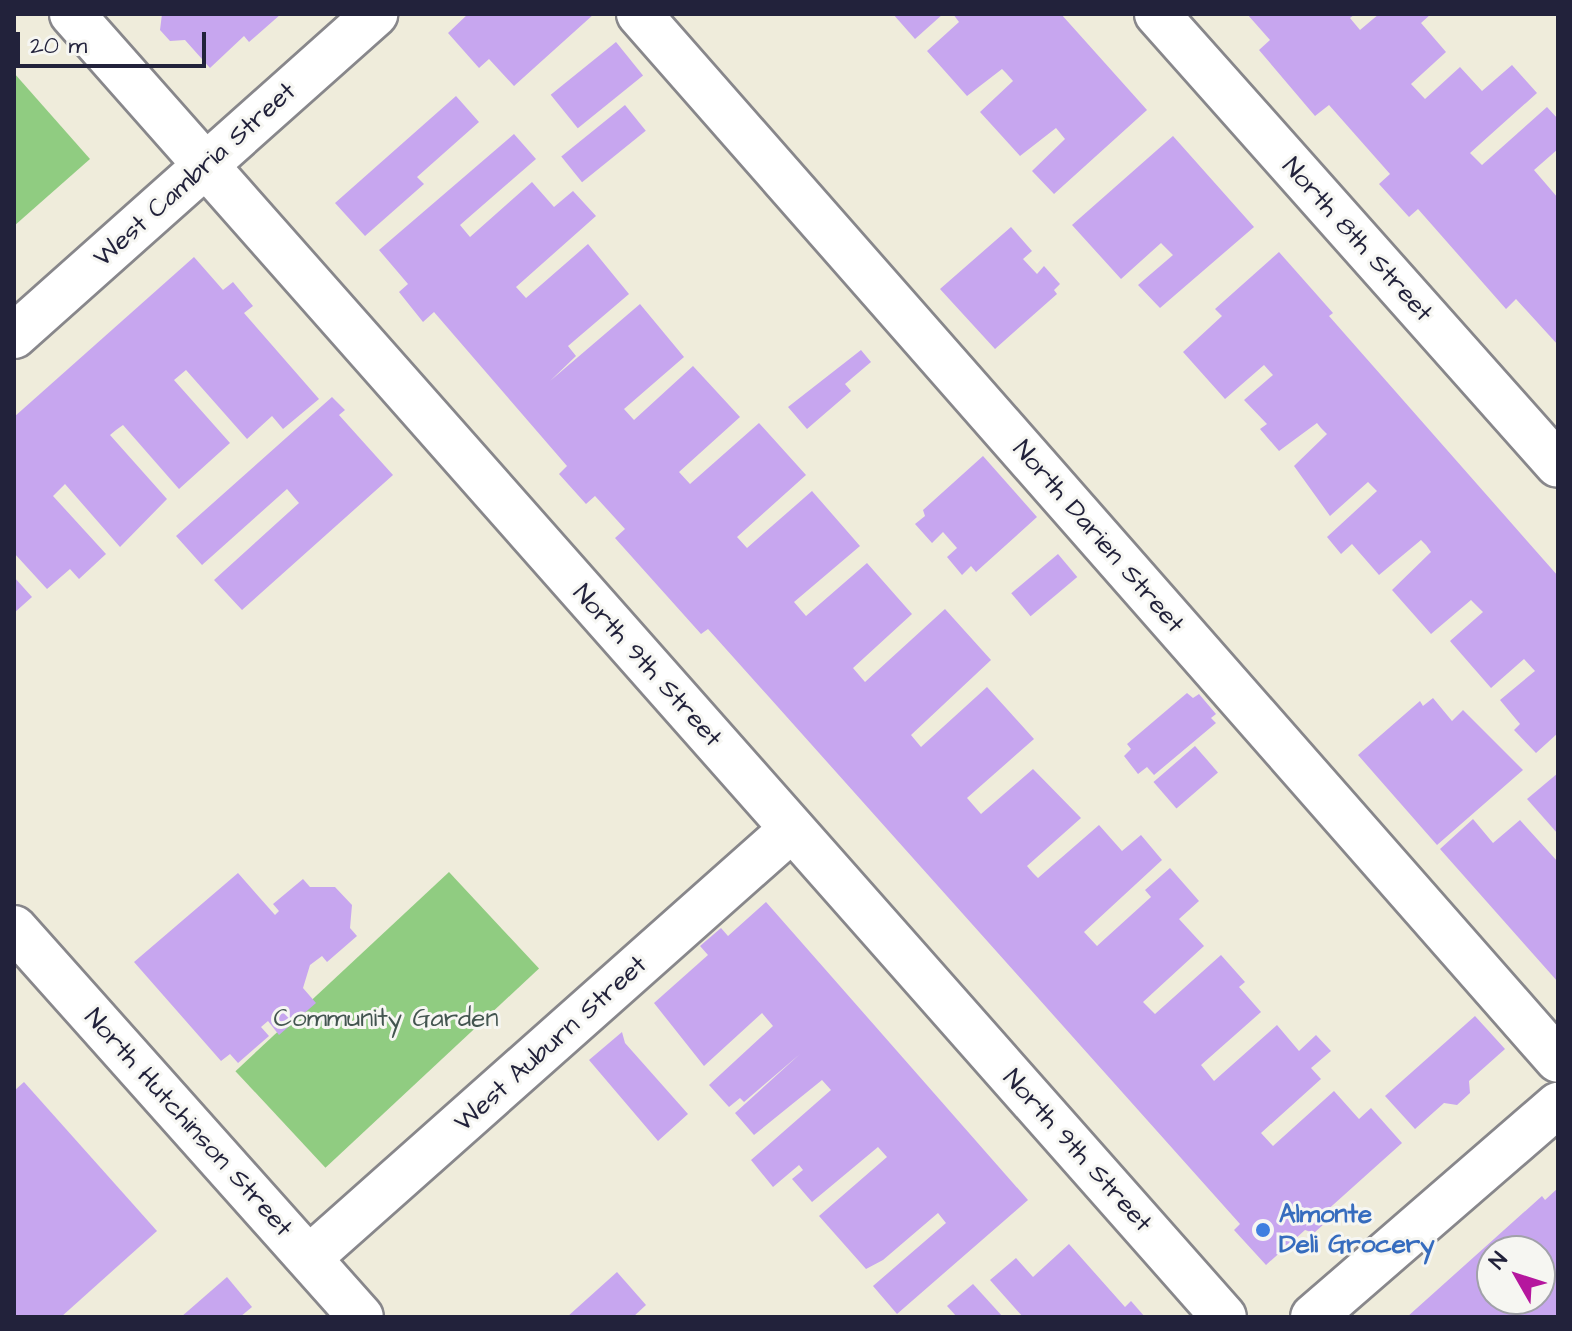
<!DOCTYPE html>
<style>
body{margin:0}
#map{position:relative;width:1572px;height:1331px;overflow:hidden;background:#efecdb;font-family:"Architects Daughter",sans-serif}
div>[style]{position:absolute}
.green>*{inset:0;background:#90cc81;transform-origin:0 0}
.building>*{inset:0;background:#c7a6ef;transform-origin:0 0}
.roads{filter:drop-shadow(2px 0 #88878b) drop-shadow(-2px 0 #88878b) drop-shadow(0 2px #88878b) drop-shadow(0 -2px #88878b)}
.street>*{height:44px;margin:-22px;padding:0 22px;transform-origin:22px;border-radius:22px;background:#fff}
.secondary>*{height:44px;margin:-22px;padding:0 22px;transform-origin:22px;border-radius:22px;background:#fff}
.dots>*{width:22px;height:22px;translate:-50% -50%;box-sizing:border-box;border:4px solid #f6f6f2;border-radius:50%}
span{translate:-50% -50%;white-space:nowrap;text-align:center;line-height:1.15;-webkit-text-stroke:6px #f6f6f2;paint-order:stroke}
.street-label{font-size:26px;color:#22223b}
.park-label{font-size:26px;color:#435550}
.shop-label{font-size:26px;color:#366cbe;font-weight:700}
.left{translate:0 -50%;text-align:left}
.frame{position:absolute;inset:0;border:16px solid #22223b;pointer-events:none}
.north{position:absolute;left:1476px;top:1235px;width:80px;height:80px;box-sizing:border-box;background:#f6f6f2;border:2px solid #a1a1a9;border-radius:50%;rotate:309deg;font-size:22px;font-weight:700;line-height:32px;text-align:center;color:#22223b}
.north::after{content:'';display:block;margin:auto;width:28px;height:36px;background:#b5179e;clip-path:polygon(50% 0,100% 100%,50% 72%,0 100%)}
.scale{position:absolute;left:16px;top:32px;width:190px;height:36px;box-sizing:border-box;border:4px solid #22223b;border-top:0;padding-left:10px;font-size:24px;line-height:28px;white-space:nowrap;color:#22223b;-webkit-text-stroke:6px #f6f6f2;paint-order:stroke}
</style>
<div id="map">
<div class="green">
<div style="clip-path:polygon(14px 73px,90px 159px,14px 226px)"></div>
<div style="left:449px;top:872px;width:132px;height:292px;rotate:47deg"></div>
</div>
<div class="building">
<div style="clip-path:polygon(162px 14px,281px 14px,249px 42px,244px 36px,210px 68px,185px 40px,170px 41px,160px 30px)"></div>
<div style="clip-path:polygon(468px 14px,594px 14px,514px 86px,489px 59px,479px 68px,448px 33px)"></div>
<div style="clip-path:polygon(893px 14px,943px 14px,915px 39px)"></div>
<div style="clip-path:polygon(953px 14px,1061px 14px,1147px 110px,1054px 194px,1032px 171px,1065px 139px,1056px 128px,1020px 156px,980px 112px,1013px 81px,1006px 73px,1002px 69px,967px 96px,927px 51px,959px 22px)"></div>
<div style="clip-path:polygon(1247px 14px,1355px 14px,1350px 18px,1360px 30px,1379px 14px,1431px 14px,1421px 23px,1446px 52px,1411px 84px,1425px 99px,1460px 67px,1482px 91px,1512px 65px,1537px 93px,1470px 153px,1482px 165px,1547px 107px,1558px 119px,1558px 149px,1534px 170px,1558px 198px,1558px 345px,1516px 299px,1506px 309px,1418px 209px,1409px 217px,1379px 184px,1390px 174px,1329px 105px,1315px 116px,1259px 50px,1270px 40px)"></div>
<div style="left:616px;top:42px;width:43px;height:84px;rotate:51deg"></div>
<div style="clip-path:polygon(456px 96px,479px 122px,417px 177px,424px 184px,365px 236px,335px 203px)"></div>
<div style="left:625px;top:105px;width:33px;height:82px;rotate:51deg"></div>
<div style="clip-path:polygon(514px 134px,536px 159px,460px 225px,470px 237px,532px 182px,554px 207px,573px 191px,596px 216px,516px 287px,526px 298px,588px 244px,629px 294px,568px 346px,576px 356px,550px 381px,640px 304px,684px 357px,624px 409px,634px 420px,693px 366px,740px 417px,679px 472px,690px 484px,759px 423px,806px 475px,737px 537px,747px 548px,812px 491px,860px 546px,794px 602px,806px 616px,867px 563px,912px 614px,853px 668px,865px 682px,945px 609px,991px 660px,911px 735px,921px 747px,987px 687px,1034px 739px,967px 798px,981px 814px,1033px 769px,1081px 818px,1027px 866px,1033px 873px,1038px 878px,1099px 825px,1122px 851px,1141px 835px,1162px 860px,1084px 932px,1097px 946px,1151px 897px,1145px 890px,1170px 868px,1199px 901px,1179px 919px,1204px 946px,1143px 1002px,1155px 1014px,1221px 955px,1245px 982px,1239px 987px,1261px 1012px,1201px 1065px,1214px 1081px,1277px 1025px,1299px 1051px,1316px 1035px,1331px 1051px,1311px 1068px,1321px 1079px,1261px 1133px,1273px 1146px,1334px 1091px,1359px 1119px,1371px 1108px,1402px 1143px,1324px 1213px,1326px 1222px,1314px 1233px,1305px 1230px,1266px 1265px,1234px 1230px,1240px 1224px,769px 697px,708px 629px,701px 634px,615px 538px,625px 529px,595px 496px,586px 504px,559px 474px,567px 466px,434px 312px,423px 322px,399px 292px,408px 284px,379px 250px)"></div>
<div style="clip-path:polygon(1173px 136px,1254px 227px,1160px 308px,1138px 285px,1173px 255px,1161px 243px,1121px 279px,1072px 225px)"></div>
<div style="clip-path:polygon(1011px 227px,1032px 251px,1023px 259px,1037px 274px,1044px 266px,1060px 284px,1054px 290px,1057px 294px,995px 349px,940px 289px)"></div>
<div style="clip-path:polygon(1279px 252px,1333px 313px,1329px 316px,1558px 576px,1558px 733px,1536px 753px,1514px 730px,1520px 724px,1500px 700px,1535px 671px,1524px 659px,1491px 688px,1450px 641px,1483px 612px,1471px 600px,1431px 634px,1392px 590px,1431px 552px,1426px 545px,1421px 540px,1379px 575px,1352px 544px,1341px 554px,1327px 537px,1377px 491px,1368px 482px,1330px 516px,1294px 466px,1327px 434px,1321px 428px,1317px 423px,1279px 451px,1260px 429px,1267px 424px,1244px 400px,1273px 375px,1264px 365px,1225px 399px,1183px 352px,1222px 316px,1215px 309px)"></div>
<div style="clip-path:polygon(194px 257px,223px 290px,233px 282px,253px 306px,244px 313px,319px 399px,283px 429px,272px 416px,247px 439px,186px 370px,174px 380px,230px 443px,179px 489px,123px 425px,116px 430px,110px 435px,167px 499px,120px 547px,65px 484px,53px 496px,106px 554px,79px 579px,70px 569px,47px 589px,14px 553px,14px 417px)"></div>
<div style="clip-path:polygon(861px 350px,871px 362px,845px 384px,851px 391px,807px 429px,788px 407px)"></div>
<div style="clip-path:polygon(332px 397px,345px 410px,339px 415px,393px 475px,242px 610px,214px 580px,299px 503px,287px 489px,202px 565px,176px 536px)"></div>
<div style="clip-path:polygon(983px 456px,1037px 517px,976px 572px,971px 566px,962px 575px,947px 557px,957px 548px,943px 532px,932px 543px,915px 524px,925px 516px,923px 510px)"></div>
<div style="left:1058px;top:554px;width:30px;height:61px;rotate:50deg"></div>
<div style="clip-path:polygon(14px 577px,32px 597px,14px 613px)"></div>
<div style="clip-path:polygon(1187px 693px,1193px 698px,1199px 694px,1216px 714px,1211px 718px,1216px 723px,1154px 775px,1147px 767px,1138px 774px,1124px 756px,1131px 749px,1127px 744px)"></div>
<div style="clip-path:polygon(1433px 698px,1452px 721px,1463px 710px,1523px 770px,1437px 845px,1358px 755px,1420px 701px,1423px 706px)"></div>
<div style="left:1195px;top:746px;width:35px;height:55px;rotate:49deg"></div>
<div style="clip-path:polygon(1558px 773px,1558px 834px,1527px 799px)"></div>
<div style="clip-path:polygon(1473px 819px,1493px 843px,1520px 820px,1558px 862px,1558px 982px,1440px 849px)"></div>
<div style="clip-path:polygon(238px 873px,275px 915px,279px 911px,273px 904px,303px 879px,310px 887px,335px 887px,352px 905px,350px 928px,357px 936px,327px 962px,322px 956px,310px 965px,303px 988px,316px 1003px,279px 1035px,268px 1021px,261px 1027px,269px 1036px,238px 1063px,230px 1054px,221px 1061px,134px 962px)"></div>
<div style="clip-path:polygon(766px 902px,1028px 1200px,897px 1314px,873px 1286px,946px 1223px,938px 1213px,883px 1260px,866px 1269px,819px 1216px,887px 1157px,878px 1147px,812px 1202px,792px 1179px,803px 1170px,799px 1165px,773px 1187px,751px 1160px,831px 1090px,822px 1080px,754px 1135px,735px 1113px,800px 1054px,744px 1102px,740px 1098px,729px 1107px,709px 1085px,773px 1026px,762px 1013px,704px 1066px,654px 1003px,708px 955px,700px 946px,721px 928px,728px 936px)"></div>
<div style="clip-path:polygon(1475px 1016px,1505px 1049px,1469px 1081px,1470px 1093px,1457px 1105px,1444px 1103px,1415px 1129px,1385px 1096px)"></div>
<div style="clip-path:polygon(622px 1032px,625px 1043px,688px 1114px,658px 1141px,589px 1060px)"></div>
<div style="clip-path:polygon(24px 1082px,157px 1231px,61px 1317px,14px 1317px,14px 1091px)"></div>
<div style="clip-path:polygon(evenodd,1558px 1188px,1558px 1317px,1407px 1317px,1542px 1196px,1545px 1200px,1558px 1188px,1492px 1251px,1540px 1251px,1540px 1299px,1492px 1299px,1492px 1251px)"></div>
<div style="clip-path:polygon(1069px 1244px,1125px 1307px,1131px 1301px,1145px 1317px,1023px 1317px,990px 1280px,1016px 1258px,1033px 1277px)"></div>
<div style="clip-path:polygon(617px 1272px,646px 1305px,633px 1317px,567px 1317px)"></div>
<div style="clip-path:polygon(227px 1277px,252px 1307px,240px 1317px,181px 1317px)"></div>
<div style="clip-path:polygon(973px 1284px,1003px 1317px,957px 1317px,947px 1306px)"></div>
</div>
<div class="roads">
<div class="street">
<div style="left:72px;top:14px;width:1739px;rotate:48.52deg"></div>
<div style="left:639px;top:14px;width:1392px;rotate:48.7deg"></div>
<div style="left:1157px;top:14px;width:603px;rotate:48.36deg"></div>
<div style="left:14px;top:928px;width:521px;rotate:48.27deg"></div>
<div style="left:309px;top:1258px;width:646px;rotate:-41.61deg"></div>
<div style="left:1313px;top:1317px;width:324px;rotate:-40.9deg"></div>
</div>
<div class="secondary">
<div style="left:14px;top:336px;width:484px;rotate:-41.7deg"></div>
</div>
</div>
<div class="dots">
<div style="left:1263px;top:1230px;background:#3f7fe0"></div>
</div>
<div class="street-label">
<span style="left:195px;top:175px;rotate:-42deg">West Cambria Street</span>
<span style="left:1357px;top:240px;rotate:48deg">North 8th Street</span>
<span style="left:1098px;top:537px;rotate:49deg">North Darien Street</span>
<span style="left:647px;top:666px;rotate:48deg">North 9th Street</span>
<span style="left:551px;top:1044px;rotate:-42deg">West Auburn Street</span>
<span style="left:188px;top:1123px;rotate:48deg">North Hutchinson Street</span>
<span style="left:1077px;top:1151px;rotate:48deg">North 9th Street</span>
</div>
<div class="park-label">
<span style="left:386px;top:1019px">Community Garden</span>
</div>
<div class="shop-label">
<span class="left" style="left:1279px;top:1230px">Almonte<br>Deli Grocery</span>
</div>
<div class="frame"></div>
<div class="north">N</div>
<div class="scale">20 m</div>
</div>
